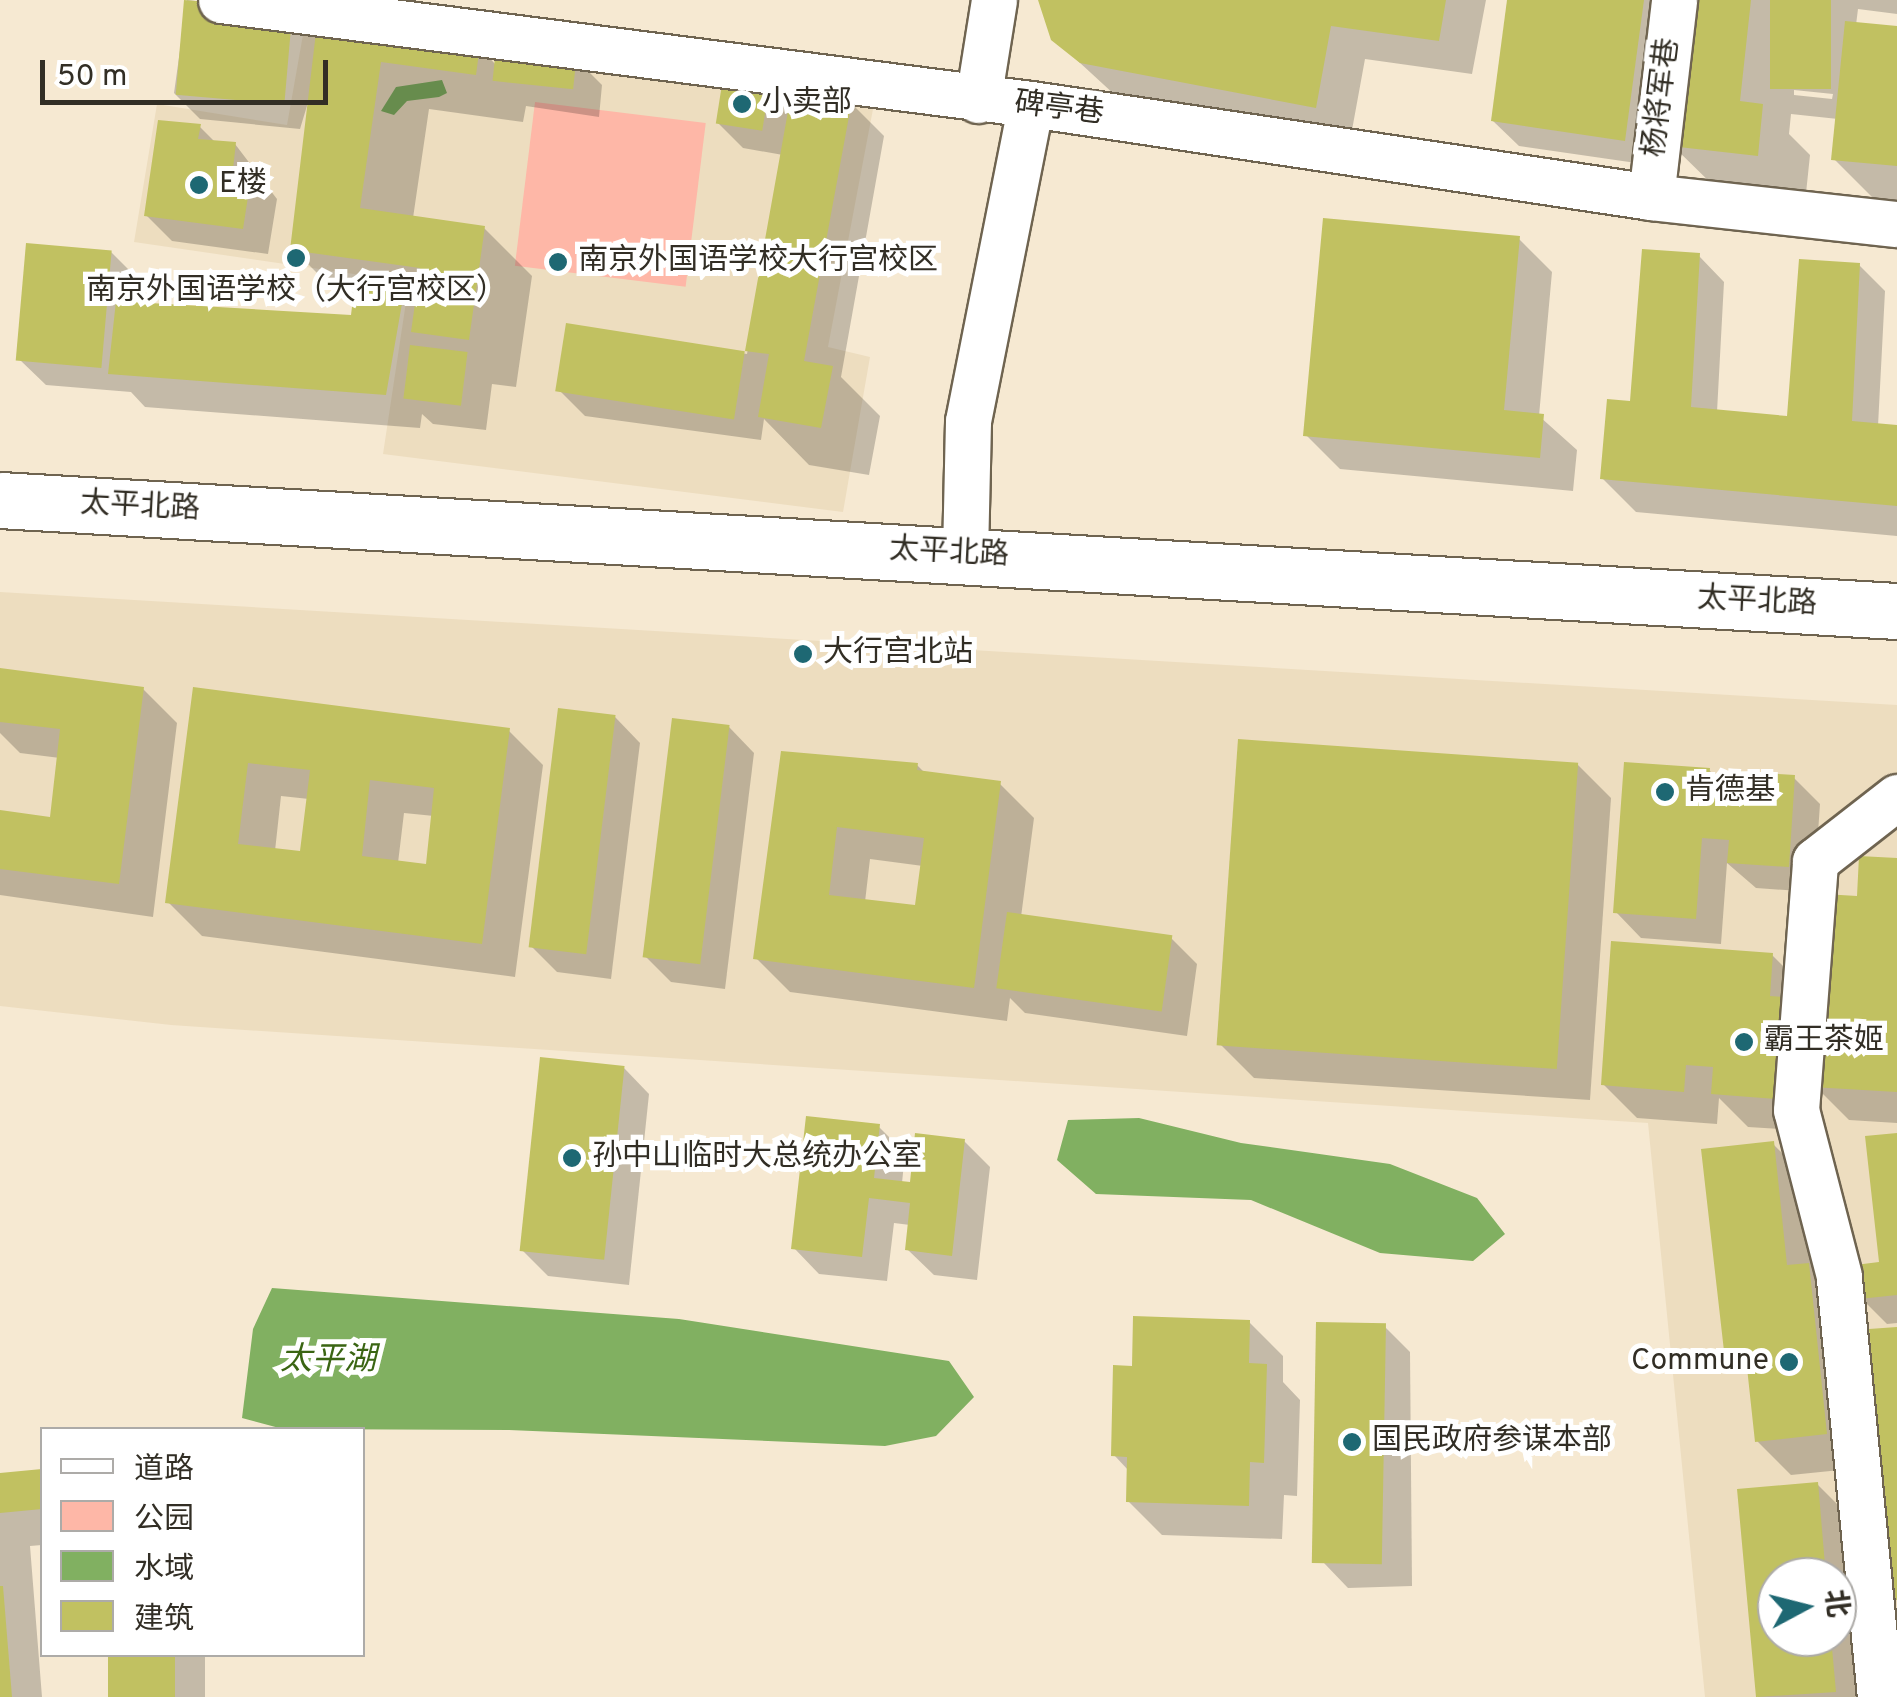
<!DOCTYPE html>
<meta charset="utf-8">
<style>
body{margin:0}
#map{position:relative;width:1897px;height:1697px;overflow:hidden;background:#f6e9d2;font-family:Overpass,"Noto Sans SC",sans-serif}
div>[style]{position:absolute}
.built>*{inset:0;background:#edddbf}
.green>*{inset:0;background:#feb7a7;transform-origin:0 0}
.water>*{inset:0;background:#81b061}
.shadow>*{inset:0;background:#0003;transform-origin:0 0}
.building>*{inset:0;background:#c1c161;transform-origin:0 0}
.roads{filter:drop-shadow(2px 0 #6f6450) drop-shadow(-2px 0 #6f6450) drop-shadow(0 2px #6f6450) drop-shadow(0 -2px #6f6450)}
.minor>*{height:45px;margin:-22.5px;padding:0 22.5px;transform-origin:22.5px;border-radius:22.5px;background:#fff}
.major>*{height:55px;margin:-27.5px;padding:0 27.5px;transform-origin:27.5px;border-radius:27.5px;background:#fff}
.dots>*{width:28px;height:28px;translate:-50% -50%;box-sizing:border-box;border:5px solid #fff;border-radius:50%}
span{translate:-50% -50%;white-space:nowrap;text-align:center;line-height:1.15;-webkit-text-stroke:10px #fff;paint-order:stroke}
.street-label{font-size:30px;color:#322e25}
.poi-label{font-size:30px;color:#322e25}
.left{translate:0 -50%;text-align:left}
.right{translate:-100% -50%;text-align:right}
.water-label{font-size:32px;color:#3a6513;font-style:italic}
.legend{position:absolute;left:40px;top:1427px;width:325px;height:230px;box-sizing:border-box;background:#fff;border:2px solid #adaba8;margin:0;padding:12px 18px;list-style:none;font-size:30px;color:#322e25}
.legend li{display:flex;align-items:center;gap:20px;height:50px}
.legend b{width:50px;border:2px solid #adaba8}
.north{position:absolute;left:1757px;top:1557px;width:100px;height:100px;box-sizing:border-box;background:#fff;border:2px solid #adaba8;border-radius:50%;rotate:83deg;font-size:28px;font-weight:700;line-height:40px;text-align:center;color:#322e25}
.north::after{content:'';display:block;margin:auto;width:35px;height:45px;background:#1e6873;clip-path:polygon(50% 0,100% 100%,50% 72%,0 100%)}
.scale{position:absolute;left:40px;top:60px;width:288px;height:45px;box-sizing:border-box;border:5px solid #322e25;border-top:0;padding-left:12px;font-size:30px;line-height:35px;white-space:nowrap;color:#322e25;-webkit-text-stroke:8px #fff;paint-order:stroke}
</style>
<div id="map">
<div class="built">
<div style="clip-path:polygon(307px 12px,877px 88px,828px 347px,870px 357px,843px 512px,383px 454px,409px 282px,134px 242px,157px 104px,287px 125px)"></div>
<div style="clip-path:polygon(evenodd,0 592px,1897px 705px,1897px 1697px,1705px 1697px,1648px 1123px,171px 1025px,0 1006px,0 592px,1777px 1577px,1837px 1577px,1837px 1637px,1777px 1637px,1777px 1577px)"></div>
</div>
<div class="green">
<div style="left:535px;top:102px;width:172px;height:165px;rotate:7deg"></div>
</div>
<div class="water">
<div style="clip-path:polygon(442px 80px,447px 93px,439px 97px,407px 101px,394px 115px,381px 111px,396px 87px)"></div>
<div style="clip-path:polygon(1139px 1118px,1241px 1143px,1390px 1164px,1477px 1198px,1505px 1234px,1473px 1261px,1380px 1253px,1251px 1200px,1096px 1194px,1057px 1160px,1068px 1120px)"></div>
<div style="clip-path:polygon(272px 1288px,679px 1319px,949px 1361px,974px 1397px,936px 1436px,885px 1446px,509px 1430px,283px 1429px,242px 1418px,253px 1329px)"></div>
</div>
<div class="shadow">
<div style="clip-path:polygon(187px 0,292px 12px,318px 38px,479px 47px,497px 66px,576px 59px,602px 85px,599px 117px,526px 106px,523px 122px,429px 109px,413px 218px,484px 228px,532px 276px,516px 387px,492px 384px,486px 430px,433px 424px,422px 414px,420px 428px,145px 407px,131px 392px,46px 385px,20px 360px,111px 252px,137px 278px,135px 305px,354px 318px,355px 299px,341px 297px,293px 249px,313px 86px,300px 129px,200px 119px,174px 93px)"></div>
<div style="clip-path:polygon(1041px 0,1486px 0,1472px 74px,1365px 59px,1350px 141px,1116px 96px,1054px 39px)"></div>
<div style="clip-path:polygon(1510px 0,1682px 0,1650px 165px,1519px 146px,1493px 121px)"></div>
<div style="clip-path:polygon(evenodd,1687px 0,1897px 0,1897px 14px,1858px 9px,1856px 25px,1897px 29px,1897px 209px,1882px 207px,1834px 159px,1838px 119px,1791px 114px,1789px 134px,1810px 155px,1805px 203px,1721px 193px,1672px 145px,1687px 0,1794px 90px,1833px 94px,1832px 99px,1794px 95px,1794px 90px)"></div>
<div style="clip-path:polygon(767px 88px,791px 111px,850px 102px,884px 136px,841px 377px,880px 416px,869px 475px,809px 465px,764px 419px,761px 440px,585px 416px,559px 390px,568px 326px,747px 354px,783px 155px,743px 148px,717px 122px)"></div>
<div style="clip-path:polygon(200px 127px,216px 143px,235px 144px,277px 199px,268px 254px,172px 241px,146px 215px)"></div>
<div style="clip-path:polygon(1518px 238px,1552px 272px,1539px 416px,1577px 450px,1573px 491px,1340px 469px,1306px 435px)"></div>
<div style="clip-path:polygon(1699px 256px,1724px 282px,1717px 412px,1790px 418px,1859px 265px,1885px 291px,1878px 426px,1897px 428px,1897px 536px,1636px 512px,1602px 478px)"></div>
<div style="clip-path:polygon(0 671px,143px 689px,177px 723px,153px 917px,0 895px,0 813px,52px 820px,60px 758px,20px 753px,0 733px)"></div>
<div style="clip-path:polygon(evenodd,195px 690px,509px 731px,543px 765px,515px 977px,202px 936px,168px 902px,195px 690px,281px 796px,309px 799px,303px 854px,275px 851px,281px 796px,195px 690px,404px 813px,434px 816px,428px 867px,398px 863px,404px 813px)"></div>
<div style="clip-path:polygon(615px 717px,640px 743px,611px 979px,557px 972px,531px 946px)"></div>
<div style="clip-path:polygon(729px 727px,754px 753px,725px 989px,671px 982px,645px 956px)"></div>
<div style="clip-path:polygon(evenodd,783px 753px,917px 765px,926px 774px,1000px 784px,1034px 818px,1021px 917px,1171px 938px,1197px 964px,1187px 1036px,1025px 1013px,1010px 998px,1007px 1021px,790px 992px,756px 958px,783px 753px,870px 859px,923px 866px,917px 908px,865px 902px,870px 859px)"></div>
<div style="clip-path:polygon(1577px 764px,1611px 798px,1590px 1100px,1254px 1078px,1220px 1044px)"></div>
<div style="clip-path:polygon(1709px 770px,1732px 793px,1794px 778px,1820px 804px,1814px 892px,1756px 888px,1727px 863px,1721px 944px,1641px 938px,1616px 912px)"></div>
<div style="clip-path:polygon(1897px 861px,1897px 1123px,1849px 1120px,1812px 1083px,1809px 1131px,1748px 1127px,1719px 1098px,1717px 1124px,1637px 1118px,1603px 1084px,1772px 955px,1806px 989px,1859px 899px)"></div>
<div style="clip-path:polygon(624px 1068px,649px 1094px,629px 1285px,548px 1276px,522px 1250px)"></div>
<div style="clip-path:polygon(879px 1127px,905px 1153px,902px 1183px,912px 1185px,964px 1141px,990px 1167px,977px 1280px,934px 1275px,908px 1250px,910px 1225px,894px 1223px,887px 1281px,819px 1274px,794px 1248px)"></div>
<div style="clip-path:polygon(1897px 1136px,1897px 1323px,1887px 1324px,1861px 1298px,1882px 1264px)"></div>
<div style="clip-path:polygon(1773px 1144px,1807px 1178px,1860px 1468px,1791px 1475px,1757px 1441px,1750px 1374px,1726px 1350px)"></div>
<div style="clip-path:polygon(1249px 1322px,1283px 1356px,1283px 1382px,1300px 1400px,1297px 1496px,1284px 1495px,1282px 1539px,1162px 1535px,1128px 1501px,1129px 1471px,1114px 1455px,1134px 1369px)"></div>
<div style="clip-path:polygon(1384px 1326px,1410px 1352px,1412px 1586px,1348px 1588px,1323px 1562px)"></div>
<div style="clip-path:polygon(42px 1472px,42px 1545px,30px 1546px,42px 1697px,0 1697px,0 1475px)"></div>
<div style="clip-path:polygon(evenodd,1817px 1484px,1843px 1510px,1859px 1697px,1758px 1697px,1740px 1491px,1817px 1484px,1777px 1577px,1837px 1577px,1837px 1637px,1777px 1637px,1777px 1577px)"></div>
<div style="left:111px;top:1654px;width:94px;height:43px"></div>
</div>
<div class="building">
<div style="left:184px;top:0;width:109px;height:95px;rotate:5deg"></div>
<div style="clip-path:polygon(1038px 0,1446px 0,1439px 41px,1331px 26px,1316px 108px,1080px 63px,1051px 40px)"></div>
<div style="clip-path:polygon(1507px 0,1644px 0,1625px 141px,1491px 121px)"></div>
<div style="clip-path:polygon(1685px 0,1751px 0,1740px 101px,1763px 104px,1758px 156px,1670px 146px)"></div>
<div style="left:1770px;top:0;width:61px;height:89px"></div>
<div style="clip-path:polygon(1845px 21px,1897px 26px,1897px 166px,1831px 160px)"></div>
<div style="clip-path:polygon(317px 24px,480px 45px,476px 75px,381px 62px,360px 208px,485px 226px,469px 340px,411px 332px,420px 268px,290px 250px)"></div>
<div style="left:496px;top:48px;width:81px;height:33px;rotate:6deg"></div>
<div style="left:723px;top:78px;width:47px;height:46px;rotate:9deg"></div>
<div style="clip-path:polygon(792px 89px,852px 100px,804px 361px,833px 366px,821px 428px,758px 417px,769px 354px,745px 351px)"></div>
<div style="clip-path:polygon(158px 120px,201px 124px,198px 139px,236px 142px,233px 169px,252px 171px,243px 229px,144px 216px)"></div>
<div style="clip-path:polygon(1323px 218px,1520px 236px,1504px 410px,1544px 414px,1540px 458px,1303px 436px)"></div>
<div style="left:26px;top:243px;width:86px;height:118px;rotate:5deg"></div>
<div style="clip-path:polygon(1642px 249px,1700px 253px,1691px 407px,1787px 416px,1799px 259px,1860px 263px,1852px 421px,1897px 425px,1897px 506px,1600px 479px,1607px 399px,1630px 401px)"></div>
<div style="clip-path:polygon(354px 290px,404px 292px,386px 395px,108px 374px,116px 301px,351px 315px)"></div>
<div style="left:566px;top:323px;width:181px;height:69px;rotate:9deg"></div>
<div style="left:410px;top:345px;width:58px;height:54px;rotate:7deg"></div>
<div style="clip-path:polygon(0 668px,144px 687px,119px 884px,0 869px,0 810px,50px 817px,60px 729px,0 722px)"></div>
<div style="clip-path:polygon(evenodd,193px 687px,510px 728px,482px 944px,165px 903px,193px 687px,248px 763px,310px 770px,300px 851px,238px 844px,248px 763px,193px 687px,370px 780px,434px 788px,426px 864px,362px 856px,370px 780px)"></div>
<div style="left:558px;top:708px;width:58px;height:241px;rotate:7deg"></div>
<div style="left:672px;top:718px;width:58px;height:241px;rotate:7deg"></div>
<div style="left:1238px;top:739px;width:341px;height:307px;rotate:4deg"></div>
<div style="clip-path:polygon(evenodd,781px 751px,918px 763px,917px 770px,1001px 781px,974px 988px,753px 959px,781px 751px,837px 827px,924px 838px,915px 905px,829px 895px,837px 827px)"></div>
<div style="clip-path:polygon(1624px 762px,1710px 768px,1708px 790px,1730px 792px,1732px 771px,1795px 775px,1789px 867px,1727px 863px,1729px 840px,1702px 838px,1696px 919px,1613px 913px)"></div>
<div style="clip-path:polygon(1859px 856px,1897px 858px,1897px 1092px,1812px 1087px,1824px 894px,1857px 896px)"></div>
<div style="left:1007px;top:912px;width:167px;height:77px;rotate:8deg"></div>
<div style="clip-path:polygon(1611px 941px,1773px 953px,1770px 996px,1783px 997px,1776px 1099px,1711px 1094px,1713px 1067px,1686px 1065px,1684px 1092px,1601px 1085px)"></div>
<div style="left:540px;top:1057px;width:85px;height:195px;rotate:6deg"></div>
<div style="clip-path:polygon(806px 1116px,880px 1124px,874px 1178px,910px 1182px,915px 1133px,965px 1139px,952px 1256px,905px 1250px,910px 1203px,869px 1198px,862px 1257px,791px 1249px)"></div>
<div style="clip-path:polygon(1897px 1133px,1897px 1295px,1859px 1299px,1855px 1265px,1879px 1262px,1865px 1136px)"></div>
<div style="clip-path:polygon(1774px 1141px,1787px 1265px,1809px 1263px,1827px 1434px,1755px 1442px,1745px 1349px,1724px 1351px,1701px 1149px)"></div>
<div style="clip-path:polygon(1133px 1316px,1250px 1320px,1249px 1363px,1267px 1364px,1264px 1463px,1250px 1462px,1249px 1506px,1126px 1502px,1127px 1457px,1111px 1456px,1113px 1365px,1132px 1366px)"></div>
<div style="left:1316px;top:1322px;width:70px;height:241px;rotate:1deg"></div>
<div style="clip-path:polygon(1897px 1327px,1897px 1600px,1894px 1600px,1869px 1329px)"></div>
<div style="clip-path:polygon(42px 1469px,42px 1509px,0 1513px,0 1473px)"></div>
<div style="clip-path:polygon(1818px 1482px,1826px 1577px,1777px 1577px,1777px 1637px,1831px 1637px,1836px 1692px,1756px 1697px,1737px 1489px)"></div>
<div style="clip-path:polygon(0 1586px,3px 1586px,12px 1697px,0 1697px)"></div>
<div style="left:108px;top:1654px;width:67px;height:43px"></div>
</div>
<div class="roads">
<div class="minor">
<div style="left:221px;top:0;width:817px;rotate:7.32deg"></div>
<div style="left:1031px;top:104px;width:627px;rotate:8.53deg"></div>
<div style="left:1651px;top:197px;width:247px;rotate:6.3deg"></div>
<div style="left:978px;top:100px;width:101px;rotate:-80.9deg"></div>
<div style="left:1651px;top:197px;width:198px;rotate:-83.3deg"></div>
<div style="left:965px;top:554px;width:133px;rotate:-88.7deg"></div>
<div style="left:968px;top:421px;width:323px;rotate:-78.8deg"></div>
<div style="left:1880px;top:1697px;width:423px;rotate:-95.6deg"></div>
<div style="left:1839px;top:1276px;width:171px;rotate:-104.5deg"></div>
<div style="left:1796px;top:1110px;width:250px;rotate:-85.6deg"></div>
<div style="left:1815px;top:861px;width:104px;rotate:-38deg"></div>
</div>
<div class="major">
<div style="left:0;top:500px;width:1900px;rotate:3.35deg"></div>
</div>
</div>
<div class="dots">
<div style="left:742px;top:104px;background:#1e6873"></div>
<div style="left:199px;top:185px;background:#1e6873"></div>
<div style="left:296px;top:258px;background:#1e6873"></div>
<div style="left:558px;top:262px;background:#1e6873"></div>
<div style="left:803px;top:654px;background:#1e6873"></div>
<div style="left:1665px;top:792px;background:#1e6873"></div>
<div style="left:1744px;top:1042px;background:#1e6873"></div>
<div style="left:572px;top:1158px;background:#1e6873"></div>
<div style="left:1789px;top:1362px;background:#1e6873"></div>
<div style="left:1352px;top:1442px;background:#1e6873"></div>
</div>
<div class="street-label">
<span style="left:1663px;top:98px;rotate:-83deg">杨将军巷</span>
<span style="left:1059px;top:110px;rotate:7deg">碑亭巷</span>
<span style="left:140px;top:508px;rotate:3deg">太平北路</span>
<span style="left:949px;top:554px;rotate:3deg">太平北路</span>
<span style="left:1757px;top:603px;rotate:3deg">太平北路</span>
</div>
<div class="poi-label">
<span class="left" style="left:762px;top:104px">小卖部</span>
<span class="left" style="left:219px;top:185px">E楼</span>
<span class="left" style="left:578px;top:262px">南京外国语学校大行宫校区</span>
<span style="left:296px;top:292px">南京外国语学校（大行宫校区）</span>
<span class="left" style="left:823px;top:654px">大行宫北站</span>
<span class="left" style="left:1685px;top:792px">肯德基</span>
<span class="left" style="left:1764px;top:1042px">霸王茶姬</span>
<span class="left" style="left:592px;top:1158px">孙中山临时大总统办公室</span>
<span class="right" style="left:1769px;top:1362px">Commune</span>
<span class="left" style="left:1372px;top:1442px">国民政府参谋本部</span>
</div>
<div class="water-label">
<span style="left:328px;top:1361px">太平湖</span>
</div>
<ul class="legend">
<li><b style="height:12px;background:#fff"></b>道路</li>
<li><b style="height:28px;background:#feb7a7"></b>公园</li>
<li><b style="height:28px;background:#81b061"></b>水域</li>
<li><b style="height:28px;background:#c1c161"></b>建筑</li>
</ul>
<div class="north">北</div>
<div class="scale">50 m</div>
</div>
